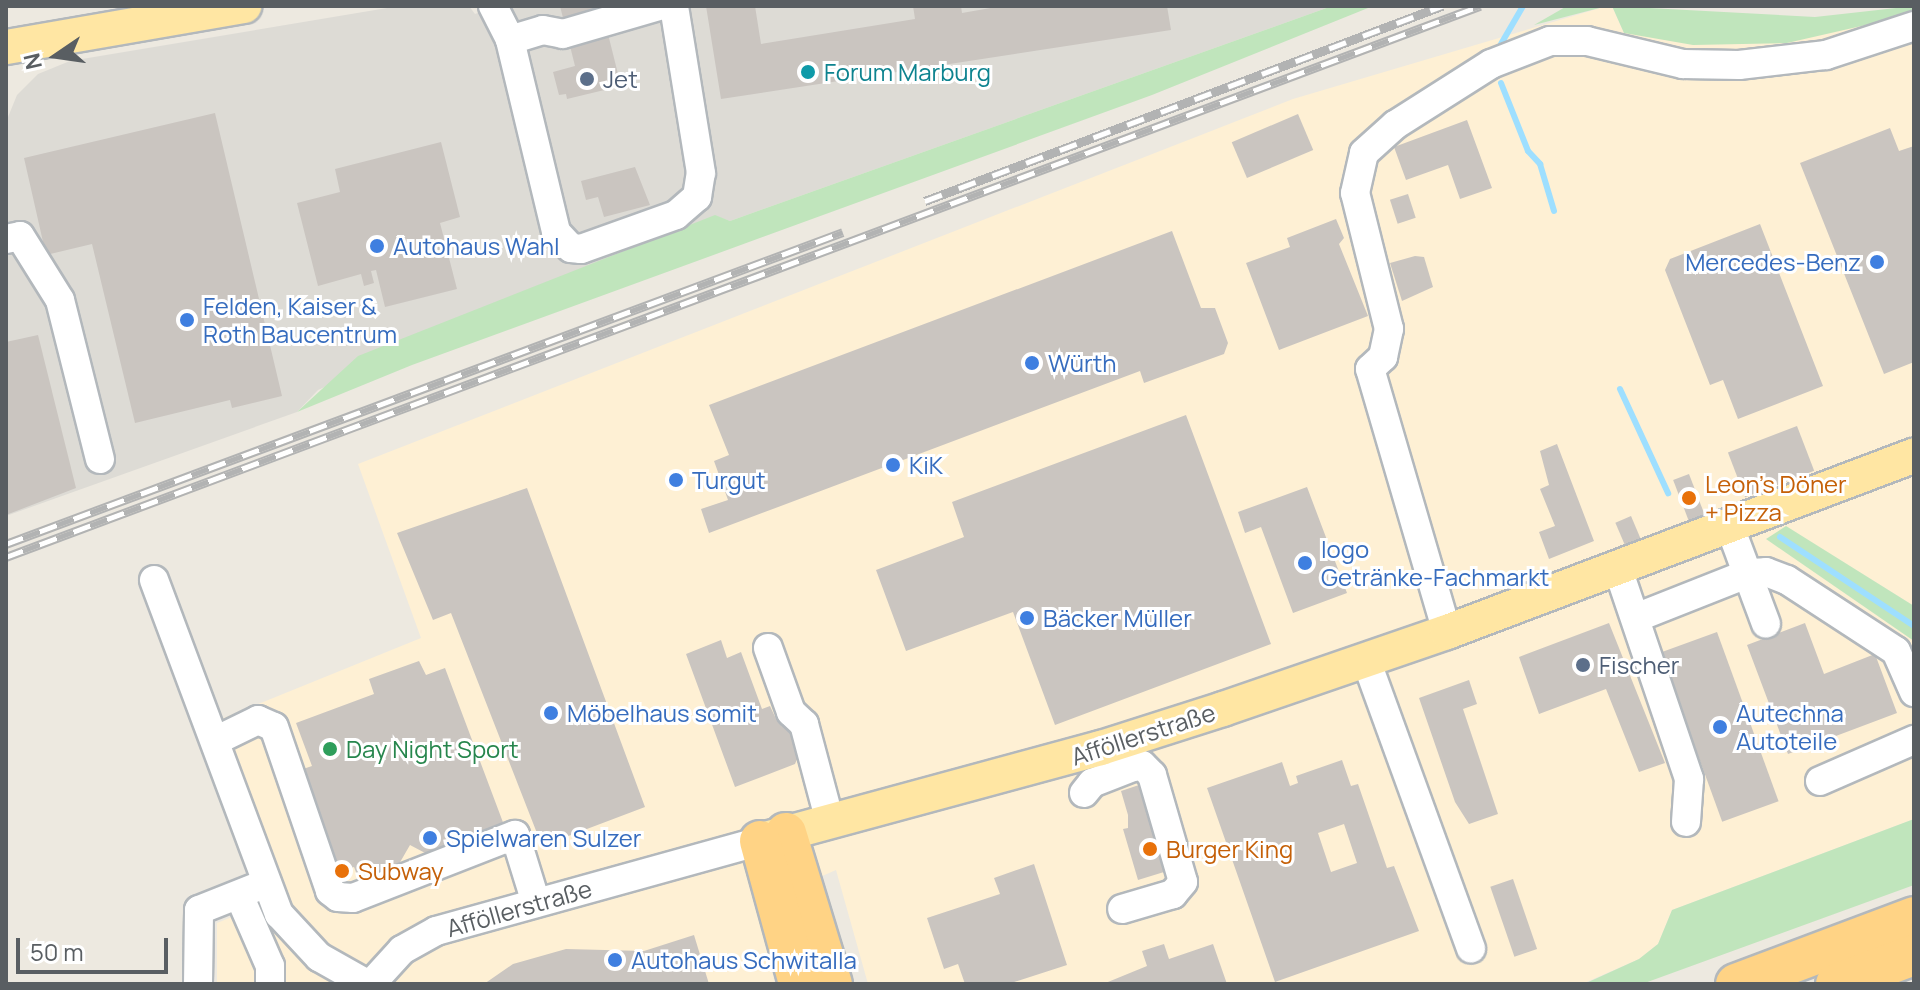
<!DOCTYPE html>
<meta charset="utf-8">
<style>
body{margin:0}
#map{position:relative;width:1920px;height:990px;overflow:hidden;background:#ede9e0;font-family:Manrope,sans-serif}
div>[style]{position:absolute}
.commercial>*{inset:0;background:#fef0d4}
.industrial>*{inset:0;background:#dddbd5}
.green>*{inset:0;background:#c0e5bc}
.stream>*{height:6px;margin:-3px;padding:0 3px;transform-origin:3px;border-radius:3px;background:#9edfff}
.building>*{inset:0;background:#cac5c0;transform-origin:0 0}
.roads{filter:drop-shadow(2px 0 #b3b8bc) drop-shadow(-2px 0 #b3b8bc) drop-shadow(0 2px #b3b8bc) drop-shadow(0 -2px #b3b8bc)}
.minor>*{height:28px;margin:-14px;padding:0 14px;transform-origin:14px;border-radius:14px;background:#fff}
.major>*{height:34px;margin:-17px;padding:0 17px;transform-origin:17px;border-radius:17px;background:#ffe6a3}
.highway>*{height:40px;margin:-20px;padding:0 20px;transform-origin:20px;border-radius:20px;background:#ffd385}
.rail>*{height:9px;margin-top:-4.5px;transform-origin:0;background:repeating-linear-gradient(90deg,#fff 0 18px,#b2b3b3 0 36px);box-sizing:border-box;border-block:2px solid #b2b3b3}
.dots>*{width:22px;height:22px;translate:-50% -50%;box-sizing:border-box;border:4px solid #fff;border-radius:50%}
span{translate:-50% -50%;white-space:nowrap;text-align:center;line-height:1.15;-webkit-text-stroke:6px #fff;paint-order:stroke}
.culture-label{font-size:24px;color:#0d838f}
.left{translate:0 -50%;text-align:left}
.service-label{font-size:24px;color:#4e5e75}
.shop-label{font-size:24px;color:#366cbe}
.right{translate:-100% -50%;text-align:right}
.food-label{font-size:24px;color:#c56008}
.street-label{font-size:24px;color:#595e62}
.leisure-label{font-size:24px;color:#27864d}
.frame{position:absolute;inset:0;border:8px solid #595e62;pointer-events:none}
.north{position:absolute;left:16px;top:16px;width:80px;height:80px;-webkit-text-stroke:6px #fff;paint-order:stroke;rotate:257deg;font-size:22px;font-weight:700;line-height:32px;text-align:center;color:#595e62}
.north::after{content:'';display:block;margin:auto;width:28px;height:36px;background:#595e62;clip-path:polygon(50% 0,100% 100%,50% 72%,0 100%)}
.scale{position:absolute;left:16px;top:938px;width:152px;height:36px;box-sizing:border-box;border:4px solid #595e62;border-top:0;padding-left:10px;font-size:24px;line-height:28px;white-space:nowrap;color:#595e62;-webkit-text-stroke:6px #fff;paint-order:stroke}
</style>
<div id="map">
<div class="commercial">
<div style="clip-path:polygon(1607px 6px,1612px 6px,1624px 33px,1914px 15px,1914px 606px,1787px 527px,1767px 539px,1914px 641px,1914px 819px,1672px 910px,1658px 944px,1639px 959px,1582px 984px,868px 984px,836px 870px,758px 904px,775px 984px,217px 984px,217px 923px,286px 895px,221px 719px,421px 638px,358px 464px,1293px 99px)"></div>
</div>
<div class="industrial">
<div style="clip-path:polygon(399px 6px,469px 6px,475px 14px,497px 6px,1332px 6px,730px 221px,715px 216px,580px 269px,318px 390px,297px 412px,6px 516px,6px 122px,17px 95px,38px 74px,70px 61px)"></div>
</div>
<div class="green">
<div style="clip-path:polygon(1332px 6px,1373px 6px,1152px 95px,412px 365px,297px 412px,358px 356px,715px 215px,730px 221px)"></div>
<div style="clip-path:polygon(1567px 6px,1607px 6px,1534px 25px)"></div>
<div style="clip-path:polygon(1612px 6px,1815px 17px,1914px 6px,1914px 14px,1787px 43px,1693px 45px,1624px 33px)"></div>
<div style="clip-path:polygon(1786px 526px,1914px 606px,1914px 641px,1766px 539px)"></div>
<div style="clip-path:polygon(1914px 819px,1914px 885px,1642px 984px,1584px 984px,1639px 959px,1658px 944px,1672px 910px)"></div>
</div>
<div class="stream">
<div style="left:1501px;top:44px;width:44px;rotate:-59.9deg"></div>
<div style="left:1501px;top:83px;width:73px;rotate:68.3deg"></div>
<div style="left:1528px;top:151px;width:18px;rotate:47deg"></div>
<div style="left:1540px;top:164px;width:49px;rotate:73.4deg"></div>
<div style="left:1620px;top:389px;width:115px;rotate:65.2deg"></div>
<div style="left:1780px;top:537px;width:161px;rotate:33.6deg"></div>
</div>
<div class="building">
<div style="clip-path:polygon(560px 6px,601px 6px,621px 86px,567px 99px,566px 94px,559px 95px,553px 72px,575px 66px)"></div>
<div style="clip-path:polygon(706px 6px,755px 6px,761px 44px,915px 19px,913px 6px,961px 6px,962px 13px,1002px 6px,1167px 6px,1171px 30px,721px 99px)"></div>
<div style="clip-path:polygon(215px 113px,282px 396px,232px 408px,230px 400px,135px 423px,92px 244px,46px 255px,24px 158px)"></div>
<div style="left:1298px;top:114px;width:39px;height:72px;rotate:67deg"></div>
<div style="clip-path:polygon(1467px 120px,1492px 188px,1460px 199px,1448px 165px,1406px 180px,1394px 147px)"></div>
<div style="clip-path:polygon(1890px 128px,1899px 151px,1914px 146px,1914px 362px,1884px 374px,1800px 163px)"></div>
<div style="clip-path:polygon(441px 142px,460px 217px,440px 223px,457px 289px,385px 307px,376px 270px,371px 271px,374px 283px,364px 286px,361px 274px,318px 286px,297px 203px,340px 192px,335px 169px)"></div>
<div style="clip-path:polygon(635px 167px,650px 205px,604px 217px,598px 197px,586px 200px,581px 181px)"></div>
<div style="left:1408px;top:194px;width:25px;height:19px;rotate:72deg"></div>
<div style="clip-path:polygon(1336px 219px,1344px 238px,1339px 244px,1368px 316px,1279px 350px,1246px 263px,1290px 247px,1287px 238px)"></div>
<div style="clip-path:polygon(1760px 224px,1823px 386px,1738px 419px,1723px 380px,1710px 385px,1665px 270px,1670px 259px)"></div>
<div style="clip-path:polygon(1172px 231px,1201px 308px,1215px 308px,1228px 343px,1224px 354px,1144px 383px,1140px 371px,709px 533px,701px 509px,728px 500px,714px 461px,729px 455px,709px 405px)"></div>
<div style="clip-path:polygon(1415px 256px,1424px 257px,1433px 287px,1402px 301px,1390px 263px)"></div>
<div style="clip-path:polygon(38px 335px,76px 488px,6px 515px,6px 342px)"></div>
<div style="clip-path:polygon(1186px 415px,1271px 644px,1055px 725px,1013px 612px,906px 651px,876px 570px,964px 537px,952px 502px)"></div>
<div style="left:1797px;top:426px;width:48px;height:74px;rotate:69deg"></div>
<div style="clip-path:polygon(1557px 444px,1594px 541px,1549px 559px,1539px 532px,1555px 526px,1540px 489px,1549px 485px,1540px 451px)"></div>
<div style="left:1689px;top:474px;width:44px;height:17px;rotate:69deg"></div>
<div style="clip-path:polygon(1307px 487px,1347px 593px,1293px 613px,1261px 527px,1245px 533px,1238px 512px)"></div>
<div style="clip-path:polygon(527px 488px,645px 807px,542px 846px,451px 613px,433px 620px,397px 533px)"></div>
<div style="left:1631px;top:516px;width:26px;height:17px;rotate:67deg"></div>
<div style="clip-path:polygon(1609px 623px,1665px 763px,1639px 772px,1606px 689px,1539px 714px,1519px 657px)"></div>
<div style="clip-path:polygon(1805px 623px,1824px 674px,1875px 654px,1897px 713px,1788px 754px,1747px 645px)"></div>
<div style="left:1717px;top:632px;width:180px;height:60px;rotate:70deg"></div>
<div style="clip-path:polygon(721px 640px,727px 658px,741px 652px,762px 709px,770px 706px,777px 721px,792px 727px,800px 752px,795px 764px,735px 787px,686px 654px)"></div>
<div style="clip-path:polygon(419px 661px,426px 675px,445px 668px,504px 825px,427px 854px,410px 845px,399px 864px,359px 880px,354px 867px,335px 874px,297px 771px,312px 766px,296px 723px,374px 694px,369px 679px)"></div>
<div style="clip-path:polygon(1469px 680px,1477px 704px,1463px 709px,1498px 814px,1469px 824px,1455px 802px,1419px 698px)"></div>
<div style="clip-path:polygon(evenodd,1342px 760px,1351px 786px,1358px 784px,1387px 868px,1394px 866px,1419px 931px,1275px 982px,1207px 788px,1282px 762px,1290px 786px,1298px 783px,1296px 776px,1342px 760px,1344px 824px,1357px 863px,1331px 872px,1318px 833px,1344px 824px)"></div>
<div style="clip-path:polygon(1145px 783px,1177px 868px,1138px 880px,1123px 829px,1128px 828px,1128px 815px,1121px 791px)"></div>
<div style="clip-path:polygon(1034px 864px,1067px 965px,1008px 984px,965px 984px,958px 964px,944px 969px,927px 918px,1000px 894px,994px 878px)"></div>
<div style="left:1513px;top:879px;width:74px;height:24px;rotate:71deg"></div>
<div style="clip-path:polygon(694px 935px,709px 984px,484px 984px,513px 964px,566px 949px,644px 951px)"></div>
<div style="clip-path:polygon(1164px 944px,1169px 959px,1213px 944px,1227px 984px,1103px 984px,1147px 966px,1142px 951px)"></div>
</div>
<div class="roads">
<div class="minor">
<div style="left:493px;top:6px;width:38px;rotate:63deg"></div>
<div style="left:510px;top:40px;width:197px;rotate:76.5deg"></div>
<div style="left:556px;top:232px;width:22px;rotate:47deg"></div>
<div style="left:571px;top:248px;width:10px;rotate:6deg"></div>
<div style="left:581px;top:249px;width:101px;rotate:-19.7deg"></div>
<div style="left:676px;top:215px;width:28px;rotate:-41deg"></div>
<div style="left:697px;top:197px;width:24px;rotate:-81deg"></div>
<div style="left:701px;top:173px;width:169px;rotate:-99.2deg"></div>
<div style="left:510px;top:40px;width:34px;rotate:-17deg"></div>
<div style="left:543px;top:30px;width:20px;rotate:11deg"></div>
<div style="left:563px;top:34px;width:100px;rotate:-16.3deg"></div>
<div style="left:6px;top:239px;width:14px;rotate:-12deg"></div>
<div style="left:20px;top:236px;width:75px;rotate:58deg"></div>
<div style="left:60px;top:300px;width:164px;rotate:75.9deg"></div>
<div style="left:1730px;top:527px;width:103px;rotate:69.6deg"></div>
<div style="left:1618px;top:569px;width:222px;rotate:71.3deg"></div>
<div style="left:1689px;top:779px;width:43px;rotate:94deg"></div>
<div style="left:154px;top:580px;width:357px;rotate:69.5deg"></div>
<div style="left:279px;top:914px;width:59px;rotate:47.1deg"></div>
<div style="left:319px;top:957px;width:55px;rotate:29.4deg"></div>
<div style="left:1638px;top:617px;width:119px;rotate:-21.6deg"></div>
<div style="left:1749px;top:573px;width:17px;rotate:-3deg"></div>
<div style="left:1766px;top:572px;width:22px;rotate:21deg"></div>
<div style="left:1787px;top:580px;width:130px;rotate:33.1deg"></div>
<div style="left:1896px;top:651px;width:45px;rotate:66.3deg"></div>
<div style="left:1447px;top:632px;width:274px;rotate:-106.3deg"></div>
<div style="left:1370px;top:369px;width:18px;rotate:-43deg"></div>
<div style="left:1383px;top:357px;width:29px;rotate:-78deg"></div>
<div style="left:1389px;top:329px;width:140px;rotate:-104deg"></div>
<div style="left:1355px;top:193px;width:41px;rotate:-77.3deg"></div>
<div style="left:1364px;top:153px;width:42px;rotate:-42.1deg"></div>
<div style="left:1395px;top:125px;width:114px;rotate:-32.4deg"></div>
<div style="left:1491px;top:64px;width:63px;rotate:-21.3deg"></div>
<div style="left:1550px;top:41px;width:37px"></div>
<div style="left:1587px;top:41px;width:99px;rotate:13.5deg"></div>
<div style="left:1683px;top:64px;width:56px;rotate:1deg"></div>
<div style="left:1739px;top:65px;width:88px;rotate:-6.6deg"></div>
<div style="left:1826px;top:55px;width:93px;rotate:-18.2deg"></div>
<div style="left:768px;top:648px;width:68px;rotate:70.2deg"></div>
<div style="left:791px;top:712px;width:18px;rotate:43deg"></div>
<div style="left:804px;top:724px;width:101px;rotate:75.1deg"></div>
<div style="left:1366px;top:660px;width:307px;rotate:70deg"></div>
<div style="left:215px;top:741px;width:48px;rotate:-26deg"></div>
<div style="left:258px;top:720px;width:17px;rotate:24deg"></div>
<div style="left:274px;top:727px;width:173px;rotate:71.1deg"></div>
<div style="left:330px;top:891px;width:10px;rotate:37deg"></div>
<div style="left:338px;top:897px;width:15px;rotate:4deg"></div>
<div style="left:353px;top:898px;width:174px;rotate:-21.3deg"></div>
<div style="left:515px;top:835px;width:71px;rotate:72.8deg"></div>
<div style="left:1820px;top:781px;width:103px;rotate:-23.6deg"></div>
<div style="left:1084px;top:793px;width:13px;rotate:-51deg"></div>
<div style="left:1092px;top:783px;width:44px;rotate:-21.3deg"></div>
<div style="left:1133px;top:767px;width:9px;rotate:-13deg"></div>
<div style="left:1142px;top:765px;width:14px;rotate:45deg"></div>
<div style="left:1152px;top:775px;width:111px;rotate:73.8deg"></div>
<div style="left:1183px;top:882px;width:16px;rotate:130deg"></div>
<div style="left:1173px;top:894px;width:53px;rotate:163.6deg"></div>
<div style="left:239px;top:895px;width:77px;rotate:66.4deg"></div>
<div style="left:270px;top:966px;width:18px;rotate:90deg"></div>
<div style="left:198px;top:984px;width:74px;rotate:-89.2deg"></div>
<div style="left:199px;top:910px;width:73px;rotate:-21.7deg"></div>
<div style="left:371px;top:984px;width:46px;rotate:-47.6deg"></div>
<div style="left:402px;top:950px;width:39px;rotate:-29deg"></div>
<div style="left:436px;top:931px;width:336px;rotate:-15.5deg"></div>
</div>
<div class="major">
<div style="left:6px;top:47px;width:242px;rotate:-9.8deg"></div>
<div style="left:762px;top:840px;width:351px;rotate:-15.2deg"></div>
<div style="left:1101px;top:748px;width:128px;rotate:-17.7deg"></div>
<div style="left:1223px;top:709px;width:237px;rotate:-19deg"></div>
<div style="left:1447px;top:632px;width:499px;rotate:-20.7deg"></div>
</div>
<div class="highway">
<div style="left:786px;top:833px;width:158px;rotate:73.1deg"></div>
<div style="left:760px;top:841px;width:148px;rotate:74.7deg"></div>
<div style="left:1736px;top:984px;width:190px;rotate:-20.6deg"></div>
<div style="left:1836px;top:984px;width:83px;rotate:-20.4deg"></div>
</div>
</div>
<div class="rail">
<div style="left:925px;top:201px;width:553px;rotate:-20.67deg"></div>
<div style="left:6px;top:544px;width:893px;rotate:-20.44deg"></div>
<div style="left:6px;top:557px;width:1574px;rotate:-20.5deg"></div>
</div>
<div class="dots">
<div style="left:808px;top:72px;background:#0f9aa8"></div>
<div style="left:587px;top:79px;background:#5c6f8a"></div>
<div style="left:377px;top:246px;background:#3f7fe0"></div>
<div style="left:1877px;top:262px;background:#3f7fe0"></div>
<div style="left:187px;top:320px;background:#3f7fe0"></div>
<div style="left:1032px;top:363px;background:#3f7fe0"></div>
<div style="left:893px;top:465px;background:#3f7fe0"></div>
<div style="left:676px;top:480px;background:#3f7fe0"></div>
<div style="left:1689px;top:498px;background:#e8710a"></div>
<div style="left:1305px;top:563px;background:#3f7fe0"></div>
<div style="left:1027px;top:618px;background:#3f7fe0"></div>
<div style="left:1583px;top:665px;background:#5c6f8a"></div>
<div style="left:551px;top:713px;background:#3f7fe0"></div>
<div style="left:1720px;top:727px;background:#3f7fe0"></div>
<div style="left:330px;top:749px;background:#2e9e5b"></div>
<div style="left:430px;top:838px;background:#3f7fe0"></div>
<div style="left:1150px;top:849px;background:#e8710a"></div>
<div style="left:342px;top:871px;background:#e8710a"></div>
<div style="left:615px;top:960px;background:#3f7fe0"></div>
</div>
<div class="culture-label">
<span class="left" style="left:824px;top:72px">Forum Marburg</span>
</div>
<div class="service-label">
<span class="left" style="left:603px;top:79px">Jet</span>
<span class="left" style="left:1599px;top:665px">Fischer</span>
</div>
<div class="shop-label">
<span class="left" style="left:393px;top:246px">Autohaus Wahl</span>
<span class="right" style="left:1861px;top:262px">Mercedes-Benz</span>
<span class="left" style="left:203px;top:320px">Felden, Kaiser &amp;<br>Roth Baucentrum</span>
<span class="left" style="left:1048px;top:363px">Würth</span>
<span class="left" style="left:909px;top:465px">KiK</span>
<span class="left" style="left:692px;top:480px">Turgut</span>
<span class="left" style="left:1321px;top:563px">logo<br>Getränke-Fachmarkt</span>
<span class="left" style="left:1043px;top:618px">Bäcker Müller</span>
<span class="left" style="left:567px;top:713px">Möbelhaus somit</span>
<span class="left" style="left:1736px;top:727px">Autechna<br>Autoteile</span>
<span class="left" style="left:446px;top:838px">Spielwaren Sulzer</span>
<span class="left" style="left:631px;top:960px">Autohaus Schwitalla</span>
</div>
<div class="food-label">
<span class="left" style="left:1705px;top:498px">Leon's Döner<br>+ Pizza</span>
<span class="left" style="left:1166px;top:849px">Burger King</span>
<span class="left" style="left:358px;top:871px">Subway</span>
</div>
<div class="street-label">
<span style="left:1143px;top:734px;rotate:-18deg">Afföllerstraße</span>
<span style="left:519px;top:908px;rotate:-16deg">Afföllerstraße</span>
</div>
<div class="leisure-label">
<span class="left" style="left:346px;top:749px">Day Night Sport</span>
</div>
<div class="frame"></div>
<div class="north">N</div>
<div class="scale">50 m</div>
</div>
